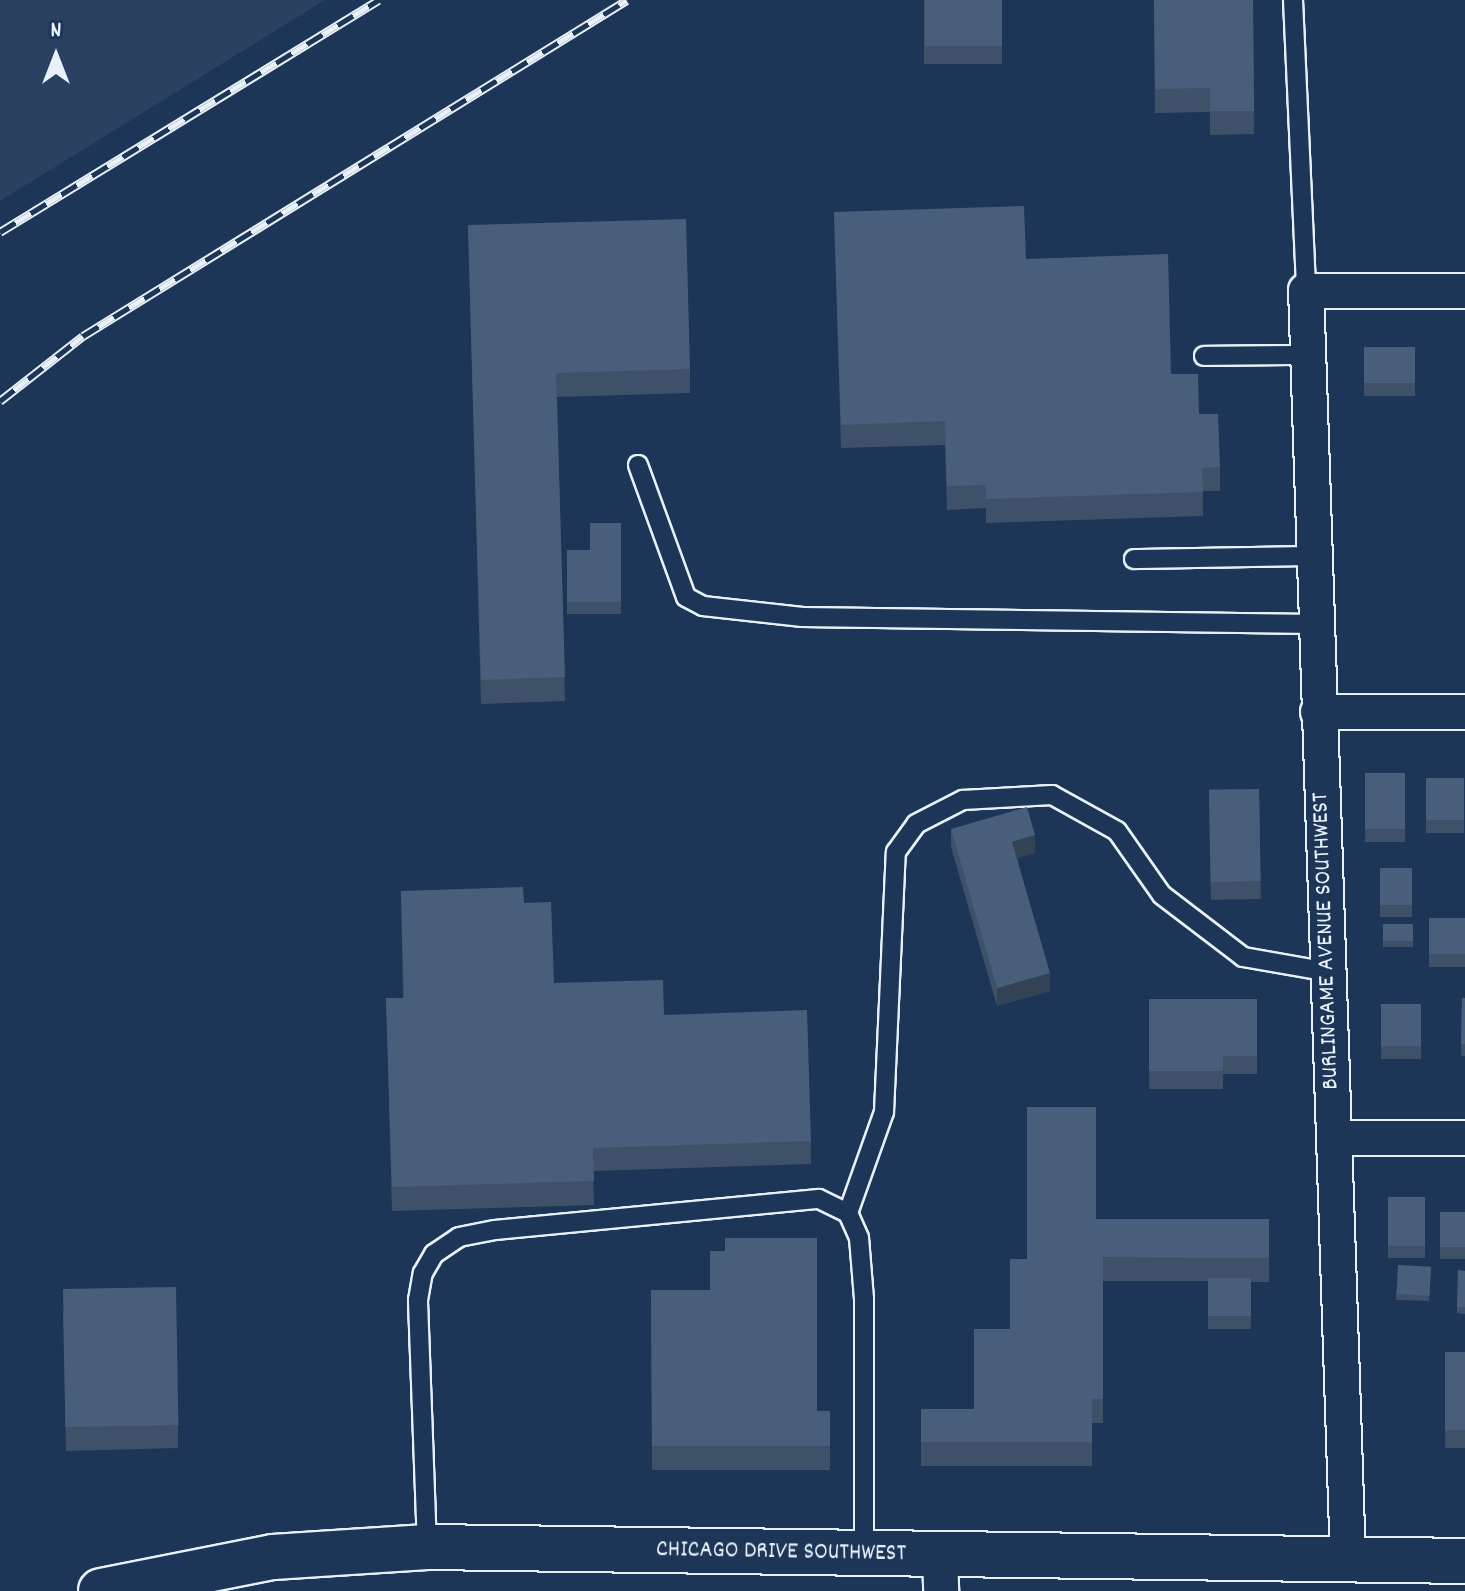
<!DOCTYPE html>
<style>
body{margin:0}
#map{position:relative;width:1465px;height:1591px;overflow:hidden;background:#1d3557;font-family:Dekko,sans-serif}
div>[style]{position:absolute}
.built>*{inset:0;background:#2a4162}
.roads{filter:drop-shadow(2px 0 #e8f1f8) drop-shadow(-2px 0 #e8f1f8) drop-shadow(0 2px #e8f1f8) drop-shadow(0 -2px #e8f1f8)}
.lane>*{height:18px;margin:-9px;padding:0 9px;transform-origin:9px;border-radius:9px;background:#1d3557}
.street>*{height:34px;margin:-17px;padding:0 17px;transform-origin:17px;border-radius:17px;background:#1d3557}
.secondary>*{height:44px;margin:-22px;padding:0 22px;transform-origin:22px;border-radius:22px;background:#1d3557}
.rail>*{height:9px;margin-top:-4.5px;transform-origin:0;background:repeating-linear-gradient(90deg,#1d3557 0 18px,#e8f1f8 0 36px);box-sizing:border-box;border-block:2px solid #e8f1f8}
.wall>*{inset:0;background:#3f5169;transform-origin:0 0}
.shaded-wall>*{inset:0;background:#334255}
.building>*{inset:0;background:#495e7a;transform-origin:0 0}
span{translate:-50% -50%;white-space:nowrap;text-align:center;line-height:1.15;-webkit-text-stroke:6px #1d3557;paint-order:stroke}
.street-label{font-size:24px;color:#e8f1f8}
.north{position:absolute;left:16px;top:16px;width:80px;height:80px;-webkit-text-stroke:6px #1d3557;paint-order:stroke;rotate:0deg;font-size:22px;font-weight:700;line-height:32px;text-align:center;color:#e8f1f8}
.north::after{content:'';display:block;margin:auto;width:28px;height:36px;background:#e8f1f8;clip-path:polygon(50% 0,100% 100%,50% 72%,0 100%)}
</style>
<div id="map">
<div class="built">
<div style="clip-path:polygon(0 0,325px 0,0 201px)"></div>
</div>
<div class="roads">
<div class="lane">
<div style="left:1293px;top:0;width:291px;rotate:87.4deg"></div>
<div style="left:1204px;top:356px;width:103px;rotate:-0.6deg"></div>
<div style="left:638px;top:465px;width:140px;rotate:70deg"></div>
<div style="left:686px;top:597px;width:19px;rotate:28deg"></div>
<div style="left:703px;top:606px;width:100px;rotate:6.3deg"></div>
<div style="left:802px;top:617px;width:513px;rotate:0.78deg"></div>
<div style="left:1134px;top:559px;width:179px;rotate:-1deg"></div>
<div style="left:848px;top:1213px;width:107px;rotate:-70.4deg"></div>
<div style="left:884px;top:1112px;width:260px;rotate:-87.4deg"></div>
<div style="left:896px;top:852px;width:34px;rotate:-54deg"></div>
<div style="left:916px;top:824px;width:53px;rotate:-27.1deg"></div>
<div style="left:963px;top:800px;width:89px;rotate:-3.2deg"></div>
<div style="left:1052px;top:795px;width:74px;rotate:29deg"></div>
<div style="left:1117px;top:831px;width:78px;rotate:54.9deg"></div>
<div style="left:1162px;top:895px;width:102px;rotate:37.4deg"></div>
<div style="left:1243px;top:957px;width:87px;rotate:9.9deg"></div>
<div style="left:427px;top:1547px;width:247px;rotate:-92.1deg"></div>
<div style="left:418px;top:1300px;width:27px;rotate:-80deg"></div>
<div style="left:423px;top:1273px;width:22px;rotate:-60deg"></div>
<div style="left:434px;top:1254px;width:30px;rotate:-34deg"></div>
<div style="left:459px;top:1237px;width:37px;rotate:-11deg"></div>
<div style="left:495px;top:1230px;width:325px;rotate:-5.5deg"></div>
<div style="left:819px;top:1199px;width:32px;rotate:26deg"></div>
<div style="left:848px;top:1213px;width:27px;rotate:66deg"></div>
<div style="left:859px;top:1238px;width:61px;rotate:85.3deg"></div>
<div style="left:864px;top:1299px;width:256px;rotate:90deg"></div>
</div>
<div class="street">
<div style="left:1318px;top:712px;width:147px"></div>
<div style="left:1336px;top:1138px;width:129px"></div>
<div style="left:940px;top:1556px;width:35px;rotate:88deg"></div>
<div style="left:1348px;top:1561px;width:1271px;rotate:-91.89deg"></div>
<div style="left:1306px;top:291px;width:159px"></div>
</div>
<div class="secondary">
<div style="left:101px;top:1591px;width:175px;rotate:-11.2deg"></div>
<div style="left:273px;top:1557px;width:154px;rotate:-3.7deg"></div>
<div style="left:427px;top:1547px;width:1038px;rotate:0.77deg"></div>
</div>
</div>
<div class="rail">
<div style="left:0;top:232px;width:444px;rotate:-31.5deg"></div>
<div style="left:0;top:401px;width:105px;rotate:-38.1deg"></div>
<div style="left:83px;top:336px;width:639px;rotate:-31.7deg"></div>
</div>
<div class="wall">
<div style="left:924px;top:0;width:78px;height:64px"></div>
<div style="clip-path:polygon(1154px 0,1253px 0,1254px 134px,1210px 135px,1210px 112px,1155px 113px)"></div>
<div style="clip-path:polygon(834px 212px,1026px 259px,1171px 374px,1199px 414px,1220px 467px,1220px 491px,1203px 491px,1203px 516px,986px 523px,986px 508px,947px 510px,945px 445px,841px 448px)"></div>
<div style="clip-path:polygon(468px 225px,690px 369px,690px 393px,557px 397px,565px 701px,481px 704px)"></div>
<div style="left:1364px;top:347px;width:51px;height:49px"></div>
<div style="clip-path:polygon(621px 523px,621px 614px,567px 614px,567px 550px,590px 550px)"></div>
<div style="left:1365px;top:773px;width:40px;height:69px"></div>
<div style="left:1426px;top:778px;width:38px;height:55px"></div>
<div style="left:1259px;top:789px;width:110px;height:50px;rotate:89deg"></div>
<div style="clip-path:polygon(951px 829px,1035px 853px,1017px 858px,1050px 991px,997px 1006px,951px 847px)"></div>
<div style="left:1380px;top:868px;width:32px;height:49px"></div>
<div style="clip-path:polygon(401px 891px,524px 903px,554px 983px,664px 1015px,811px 1141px,811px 1164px,593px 1171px,594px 1205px,392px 1211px,386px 998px,403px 998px)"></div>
<div style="left:1429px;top:918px;width:36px;height:49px"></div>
<div style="left:1383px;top:924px;width:30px;height:23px"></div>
<div style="clip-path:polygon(1462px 998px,1465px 998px,1465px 1056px,1461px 1056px)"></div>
<div style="clip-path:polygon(1149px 999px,1257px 999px,1257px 1074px,1223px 1074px,1223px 1089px,1149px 1089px)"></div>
<div style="left:1381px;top:1004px;width:40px;height:55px"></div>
<div style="left:1388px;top:1197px;width:37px;height:61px"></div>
<div style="left:1440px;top:1212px;width:25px;height:47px"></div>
<div style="clip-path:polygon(1096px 1219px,1269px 1219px,1269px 1282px,1251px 1282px,1251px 1329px,1208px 1329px,1208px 1281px,1103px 1281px,1103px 1423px,1092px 1423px,1092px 1466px,921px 1466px,921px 1409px,974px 1409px,1010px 1329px,1027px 1259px)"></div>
<div style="clip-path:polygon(1431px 1267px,1429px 1301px,1396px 1300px,1396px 1294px)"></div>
<div style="clip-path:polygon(1458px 1270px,1465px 1271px,1465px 1314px,1457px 1313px)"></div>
<div style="clip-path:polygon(651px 1290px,710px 1290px,817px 1411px,830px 1411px,830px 1470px,652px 1470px)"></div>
<div style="clip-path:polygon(63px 1313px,178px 1425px,178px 1448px,66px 1451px)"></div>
<div style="left:1445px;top:1352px;width:20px;height:96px"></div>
</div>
<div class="shaded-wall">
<div style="clip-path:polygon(1035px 835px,1035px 853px,1012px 860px,1012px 842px)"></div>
<div style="clip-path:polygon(1050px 973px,1050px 991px,997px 1006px,997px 988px)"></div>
</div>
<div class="building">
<div style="left:925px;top:0;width:77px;height:46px"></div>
<div style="clip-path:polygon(1154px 0,1253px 0,1254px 111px,1210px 111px,1210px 88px,1155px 89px)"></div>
<div style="clip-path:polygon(1024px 206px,1026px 259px,1168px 254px,1171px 374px,1198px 374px,1199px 414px,1218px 414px,1220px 467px,1202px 468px,1203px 492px,986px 499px,986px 485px,947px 486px,945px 421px,841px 425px,834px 212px)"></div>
<div style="clip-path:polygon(686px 219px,690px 369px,556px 373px,565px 677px,481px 680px,468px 225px)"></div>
<div style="left:1364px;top:347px;width:51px;height:36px"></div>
<div style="clip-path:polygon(590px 523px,621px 523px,621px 602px,567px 602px,567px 550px,590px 550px)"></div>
<div style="left:1365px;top:773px;width:40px;height:56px"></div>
<div style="left:1426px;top:778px;width:38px;height:42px"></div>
<div style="left:1259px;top:789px;width:92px;height:50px;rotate:89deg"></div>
<div style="clip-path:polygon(1027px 807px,1035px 835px,1012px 842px,1050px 973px,997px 988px,951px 829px)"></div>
<div style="left:1380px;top:868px;width:32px;height:37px"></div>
<div style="clip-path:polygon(523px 887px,524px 903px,551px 902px,554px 983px,663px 980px,664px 1015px,807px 1010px,811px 1141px,593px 1148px,594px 1181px,392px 1187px,386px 998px,404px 998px,401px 891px)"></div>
<div style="left:1429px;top:918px;width:36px;height:36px"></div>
<div style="left:1383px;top:924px;width:30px;height:17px"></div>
<div style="clip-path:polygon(1462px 998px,1465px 998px,1465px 1044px,1461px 1044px)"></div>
<div style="clip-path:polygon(1149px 999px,1257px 999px,1257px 1056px,1223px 1056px,1223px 1071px,1149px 1071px)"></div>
<div style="left:1381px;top:1004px;width:40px;height:42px"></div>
<div style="clip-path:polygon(1027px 1107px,1096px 1107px,1096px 1219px,1269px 1219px,1269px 1258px,1103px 1257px,1103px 1399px,1092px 1399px,1092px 1442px,921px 1442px,921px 1409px,974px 1409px,974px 1329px,1010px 1329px,1010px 1259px,1027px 1259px)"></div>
<div style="left:1388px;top:1197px;width:37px;height:49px"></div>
<div style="left:1440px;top:1212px;width:25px;height:35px"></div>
<div style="clip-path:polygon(725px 1238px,817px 1238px,817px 1411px,830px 1411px,830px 1446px,652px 1446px,651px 1290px,710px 1290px,710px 1251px,725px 1251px)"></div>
<div style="left:1398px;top:1265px;width:33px;height:29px;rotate:3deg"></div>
<div style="clip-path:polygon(1458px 1270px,1465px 1271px,1465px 1307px,1457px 1307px)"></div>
<div style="left:1208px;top:1278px;width:43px;height:38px"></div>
<div style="left:176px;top:1287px;width:138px;height:113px;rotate:89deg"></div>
<div style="left:1445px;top:1352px;width:20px;height:78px"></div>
</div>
<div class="street-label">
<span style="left:1327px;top:941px;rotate:-92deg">BURLINGAME AVENUE SOUTHWEST</span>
<span style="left:781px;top:1553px;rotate:1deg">CHICAGO DRIVE SOUTHWEST</span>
</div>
<div class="north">N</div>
</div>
